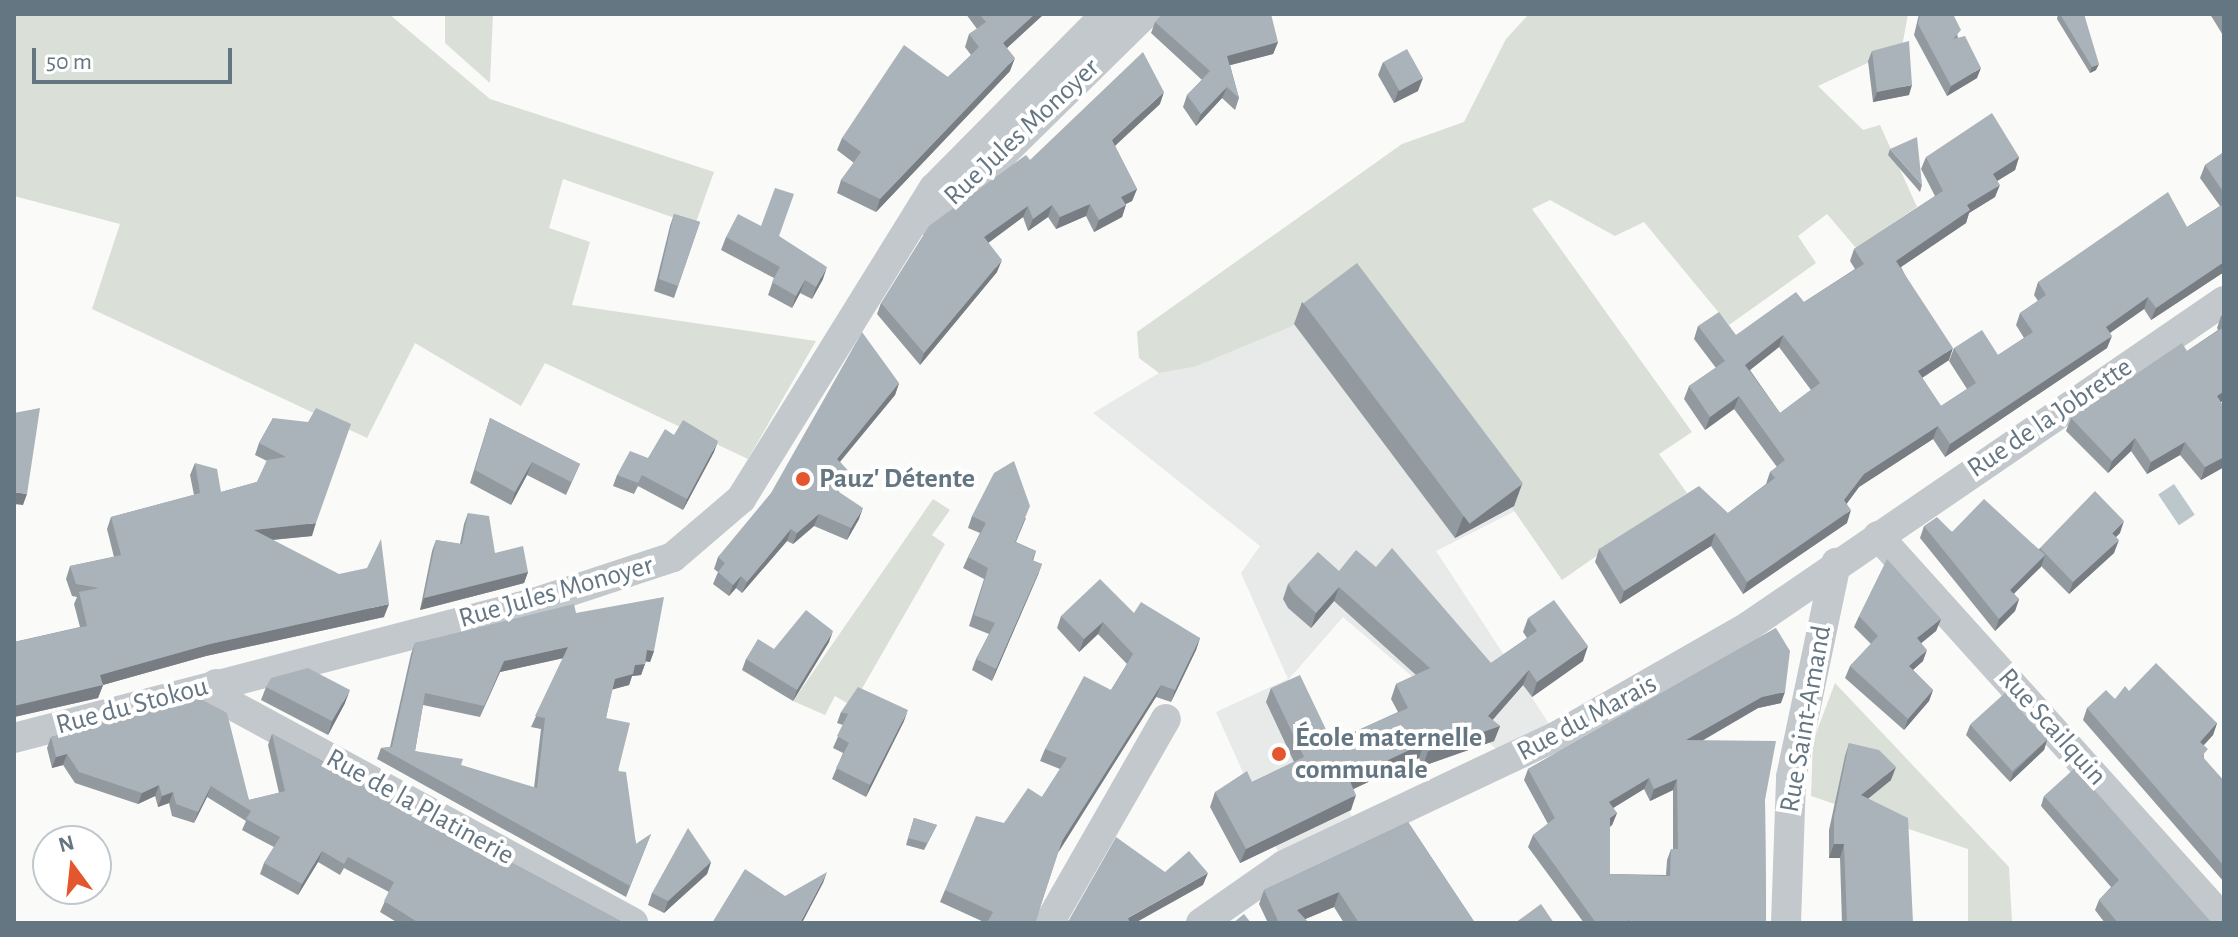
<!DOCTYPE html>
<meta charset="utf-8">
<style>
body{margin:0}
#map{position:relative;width:2238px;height:937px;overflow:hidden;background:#fafaf8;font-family:"Alegreya Sans",sans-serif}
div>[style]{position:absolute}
.built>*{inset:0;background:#e8e9e9}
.green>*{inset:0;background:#dadfd7}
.water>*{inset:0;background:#bbc7cb;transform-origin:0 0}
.minor>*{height:30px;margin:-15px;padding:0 15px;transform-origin:15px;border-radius:15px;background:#c3c8cc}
.wall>*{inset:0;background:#929a9f}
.shaded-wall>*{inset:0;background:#777d82}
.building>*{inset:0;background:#aab3b9;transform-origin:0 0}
.dots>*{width:22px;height:22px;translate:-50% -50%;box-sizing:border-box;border:4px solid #fff;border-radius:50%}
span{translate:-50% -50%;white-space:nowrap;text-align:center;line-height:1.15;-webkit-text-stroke:8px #fff;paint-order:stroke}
.street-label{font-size:28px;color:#657683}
.poi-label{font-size:28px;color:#657683;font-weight:700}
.left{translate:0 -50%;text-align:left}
.frame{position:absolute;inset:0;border:16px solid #657683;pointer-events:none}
.north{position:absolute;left:32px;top:825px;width:80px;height:80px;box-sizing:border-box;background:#fff;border:2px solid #c1c8cd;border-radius:50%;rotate:345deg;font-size:22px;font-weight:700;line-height:32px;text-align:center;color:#657683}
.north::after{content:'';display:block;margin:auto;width:28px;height:36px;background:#e4572e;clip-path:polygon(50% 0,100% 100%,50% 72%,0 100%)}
.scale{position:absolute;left:32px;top:48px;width:200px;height:36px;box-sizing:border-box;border:4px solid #657683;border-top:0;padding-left:10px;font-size:24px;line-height:28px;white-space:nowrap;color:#657683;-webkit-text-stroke:6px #fff;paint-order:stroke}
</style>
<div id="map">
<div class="built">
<div style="clip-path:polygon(1347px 290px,1515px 511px,1436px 551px,1557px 736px,1509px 760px,1343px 617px,1288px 680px,1358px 830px,1284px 865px,1216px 712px,1288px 679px,1241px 573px,1260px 546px,1093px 413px,1159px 373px,1194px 367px)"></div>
</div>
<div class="green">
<div style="clip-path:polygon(14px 14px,389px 14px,490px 99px,714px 172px,695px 225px,563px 179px,549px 228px,590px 242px,572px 305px,816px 341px,748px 459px,545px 363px,521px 406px,415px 343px,367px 438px,92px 309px,120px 224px,14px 196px)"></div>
<div style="clip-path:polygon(445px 14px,493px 14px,490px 83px,445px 43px)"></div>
<div style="clip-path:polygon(1529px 14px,1908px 14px,1902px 47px,1818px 86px,1863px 130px,1880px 125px,1917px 207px,1856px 248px,1827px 214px,1798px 236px,1816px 263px,1729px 325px,1644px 222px,1615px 236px,1550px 200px,1532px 209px,1692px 432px,1659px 454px,1687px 493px,1562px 580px,1448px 415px,1348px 291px,1290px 327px,1194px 367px,1159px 373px,1139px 358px,1137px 332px,1402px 144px,1464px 122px,1506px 39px)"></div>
<div style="clip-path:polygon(933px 499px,950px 510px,932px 535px,945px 544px,852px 706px,835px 696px,825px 715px,793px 701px)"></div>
<div style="clip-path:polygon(1835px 683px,2009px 867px,2012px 923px,1968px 923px,1968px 849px,1811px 796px,1813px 741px)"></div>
</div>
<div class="water">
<div style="left:2174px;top:484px;width:37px;height:19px;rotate:56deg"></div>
</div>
<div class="minor">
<div style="left:924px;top:220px;width:56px;rotate:-36.3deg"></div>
<div style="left:969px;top:187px;width:247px;rotate:-44.5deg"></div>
<div style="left:1878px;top:536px;width:517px;rotate:47.98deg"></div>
<div style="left:216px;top:684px;width:16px;rotate:72deg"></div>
<div style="left:221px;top:699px;width:469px;rotate:28.5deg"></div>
<div style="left:14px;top:738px;width:537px;rotate:-14.55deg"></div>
<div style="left:534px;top:603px;width:146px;rotate:-18.3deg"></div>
<div style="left:673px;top:557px;width:89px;rotate:-40.5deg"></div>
<div style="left:741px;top:499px;width:366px;rotate:-58.2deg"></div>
<div style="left:934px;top:188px;width:245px;rotate:-45.3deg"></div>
<div style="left:1049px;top:923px;width:235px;rotate:-60.2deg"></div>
<div style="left:1201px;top:923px;width:101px;rotate:-34.9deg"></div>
<div style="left:1284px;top:865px;width:302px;rotate:-25.3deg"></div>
<div style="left:1557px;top:736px;width:221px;rotate:-29.8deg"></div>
<div style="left:1749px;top:626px;width:576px;rotate:-34.38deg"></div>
<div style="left:1786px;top:923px;width:146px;rotate:-88deg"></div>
<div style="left:1791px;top:777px;width:219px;rotate:-78.1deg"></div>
</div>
<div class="wall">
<div style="clip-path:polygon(966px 14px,1044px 14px,1007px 48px,1010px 71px,876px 212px,837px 193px,841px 180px,854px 163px,837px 150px,842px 138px,948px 77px,971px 55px,965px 47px,969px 34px,977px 29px)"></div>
<div style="clip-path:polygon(1919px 14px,1953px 14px,1958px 38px,1977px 78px,1947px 96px,1914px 35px)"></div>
<div style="clip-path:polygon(2058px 14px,2084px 14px,2096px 70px,2090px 73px,2057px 19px)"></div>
<div style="clip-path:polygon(2210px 14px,2224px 14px,2224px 37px)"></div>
<div style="clip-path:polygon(1155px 22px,1278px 42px,1273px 54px,1230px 65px,1239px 98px,1235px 110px,1222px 98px,1196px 126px,1183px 107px,1187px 95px,1202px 80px,1151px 33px)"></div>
<div style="clip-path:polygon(1872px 51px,1909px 95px,1873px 102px,1868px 61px)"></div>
<div style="clip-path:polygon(1383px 62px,1418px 91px,1394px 103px,1378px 75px)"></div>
<div style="clip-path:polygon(1160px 104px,1115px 146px,1137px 189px,1132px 201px,1126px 204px,1122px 217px,1094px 232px,1086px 216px,1056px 229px,1048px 217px,1028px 231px,1023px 217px,988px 243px,997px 272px,920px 365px,877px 314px,881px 303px,1030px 160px)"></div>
<div style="clip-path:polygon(1890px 149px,1922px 185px,1920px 192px,1888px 155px)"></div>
<div style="clip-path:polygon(evenodd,2224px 152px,2224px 272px,2151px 320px,2144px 309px,2110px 333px,2107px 348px,1945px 457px,1933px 439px,1859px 487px,1846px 504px,1847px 523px,1743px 594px,1711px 546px,1620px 604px,1595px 562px,1599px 549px,1728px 513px,1766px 484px,1770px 472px,1777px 467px,1734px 409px,1705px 430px,1684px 399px,1689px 386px,1716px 368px,1694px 339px,1698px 326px,1736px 335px,1804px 302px,1855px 269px,1850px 261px,1854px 249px,1935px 196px,1921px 169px,1926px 157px,2019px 157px,2015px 170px,1997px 181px,1995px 197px,1969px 213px,1966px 223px,1901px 267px,1949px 360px,1922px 378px,1941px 406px,1967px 389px,1949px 361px,1954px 348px,1998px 355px,2024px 338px,2016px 325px,2020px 313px,2038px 301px,2034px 295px,2038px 282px,2187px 227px,2220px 206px,2200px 178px,2205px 165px,2224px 152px,1779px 347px,1811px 390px,1780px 413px,1750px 370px,1779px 347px)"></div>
<div style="clip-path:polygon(674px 214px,700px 222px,674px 298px,654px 291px,670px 226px)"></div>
<div style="clip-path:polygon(779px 236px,823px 279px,812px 299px,800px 293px,792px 308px,768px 295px,774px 278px,721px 250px,726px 237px)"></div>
<div style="clip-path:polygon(1302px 302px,1522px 484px,1514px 506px,1455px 538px,1294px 324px)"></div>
<div style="clip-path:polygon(2224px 314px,2224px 400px,2221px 402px,2224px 467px,2201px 480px,2180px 455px,2147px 474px,2131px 451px,2108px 473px,2066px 431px,2071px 418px,2187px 351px,2218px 330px,2217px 328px,2221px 316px)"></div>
<div style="clip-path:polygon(899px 383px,895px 395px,840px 462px,850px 473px,846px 485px,838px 491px,859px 519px,847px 540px,814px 526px,793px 544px,787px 541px,742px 593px,736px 588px,729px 596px,713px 584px,718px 572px,714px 569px,718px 557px)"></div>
<div style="clip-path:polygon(273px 418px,312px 536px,272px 540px,384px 617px,206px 656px,103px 685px,98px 698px,14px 717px,14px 642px,80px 627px,74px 604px,77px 597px,72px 596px,66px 579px,70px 566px,114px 557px,107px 529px,111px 517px,194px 495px,190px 475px,195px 463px,221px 492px,257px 482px,267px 461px,255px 455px,259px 443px)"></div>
<div style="clip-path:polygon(490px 418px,580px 464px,566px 495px,527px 475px,511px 505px,470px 483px)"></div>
<div style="clip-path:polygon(674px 435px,714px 452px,683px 510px,638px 486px,634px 494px,613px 486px,617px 475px,648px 458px)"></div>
<div style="clip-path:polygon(468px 513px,495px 553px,528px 572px,524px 583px,420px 610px,432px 551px,436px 540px,460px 544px,464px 524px)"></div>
<div style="clip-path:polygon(972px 516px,1026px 518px,1016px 542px,1036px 551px,1033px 561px,1042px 564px,992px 681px,972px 670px,976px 659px,989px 634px,969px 626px,984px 579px,963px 568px,968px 557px,980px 533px,968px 528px)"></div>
<div style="clip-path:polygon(1924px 526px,2039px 549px,2040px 548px,2120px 533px,2116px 537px,2114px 553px,2069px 594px,2041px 566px,2014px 594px,2019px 599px,2015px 611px,1995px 631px,1920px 538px)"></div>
<div style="clip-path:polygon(1339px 571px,1491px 663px,1527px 638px,1523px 632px,1528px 618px,1583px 661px,1532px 697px,1523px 685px,1492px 720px,1500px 726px,1494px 741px,1423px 766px,1419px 758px,1366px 783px,1353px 789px,1351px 810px,1240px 863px,1210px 807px,1215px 792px,1252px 782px,1294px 762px,1266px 702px,1271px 688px,1332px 742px,1398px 712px,1391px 699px,1396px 684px,1416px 675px,1334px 601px,1311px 628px,1288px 608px,1283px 599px,1288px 584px)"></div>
<div style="clip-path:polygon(evenodd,576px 613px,654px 651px,650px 662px,646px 661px,641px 675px,632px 676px,629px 685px,612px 689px,606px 718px,636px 844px,651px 834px,626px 897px,377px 759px,381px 748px,390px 747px,411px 654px,415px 643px,576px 613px,563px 658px,531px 727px,541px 729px,534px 788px,415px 751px,423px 705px,480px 717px,500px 672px,563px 658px)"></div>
<div style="clip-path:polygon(1134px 613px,1200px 638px,1196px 650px,1171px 702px,1156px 697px,1058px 852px,1035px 923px,986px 923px,940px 902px,945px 890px,1004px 823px,1042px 797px,1060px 769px,1040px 761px,1045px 749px,1111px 690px,1127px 664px,1098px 634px,1079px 652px,1057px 628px,1061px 616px)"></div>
<div style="clip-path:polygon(1859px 616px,1941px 619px,1936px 631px,1921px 643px,1923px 661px,1913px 670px,1933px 690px,1929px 701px,1904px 730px,1845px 678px,1850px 666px,1871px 644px,1854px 627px)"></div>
<div style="clip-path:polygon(evenodd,1776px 628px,1781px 703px,1758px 708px,1702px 741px,1765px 800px,1766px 923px,1584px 923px,1528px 847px,1533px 835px,1548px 824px,1524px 780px,1528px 769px,1776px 628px,1644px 789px,1650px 801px,1673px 790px,1673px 849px,1671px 849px,1667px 860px,1666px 875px,1610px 874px,1610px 827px,1612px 825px,1617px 813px,1613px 808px,1644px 789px)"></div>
<div style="clip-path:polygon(829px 642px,793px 701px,742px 670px,746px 659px)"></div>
<div style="clip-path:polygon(266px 687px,345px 703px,328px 735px,261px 700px)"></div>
<div style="clip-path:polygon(2129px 691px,2217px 723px,2213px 735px,2203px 745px,2204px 759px,2224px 781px,2224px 882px,2083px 720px,2087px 708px,2115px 699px)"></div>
<div style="clip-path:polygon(199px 698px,249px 800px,279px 793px,268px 745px,272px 734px,624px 923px,398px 923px,380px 912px,389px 892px,344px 868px,340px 875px,318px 862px,298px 895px,260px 874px,264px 863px,274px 847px,242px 830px,246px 821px,207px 797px,194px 823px,172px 816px,169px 803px,158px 807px,155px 796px,138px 804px,75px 783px,63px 765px,52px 768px,47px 748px,51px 737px)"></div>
<div style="clip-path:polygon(841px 712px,904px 721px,866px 797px,832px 779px,843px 753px,833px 748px,843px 725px,837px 723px)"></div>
<div style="clip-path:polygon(1970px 725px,2047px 740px,2044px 750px,2010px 782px,1966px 735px)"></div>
<div style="clip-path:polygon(1849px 743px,1891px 780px,1868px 799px,1913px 923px,1842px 923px,1840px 858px,1829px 858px,1829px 830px,1845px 756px)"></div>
<div style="clip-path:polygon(2044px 796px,2212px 923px,2105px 923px,2095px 910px,2099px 900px,2111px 887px,2041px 806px)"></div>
<div style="clip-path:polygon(914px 818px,937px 825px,924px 850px,906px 845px)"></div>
<div style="clip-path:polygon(1408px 822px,1475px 923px,1344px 923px,1334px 907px,1305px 919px,1308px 923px,1268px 923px,1259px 904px,1264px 890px)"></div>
<div style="clip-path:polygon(711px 862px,707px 874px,664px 913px,648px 905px,652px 893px)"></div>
</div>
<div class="shaded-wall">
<div style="clip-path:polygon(1035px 14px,1044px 14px,998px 56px,1003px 43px)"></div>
<div style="clip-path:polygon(1278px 42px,1273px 54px,1223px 67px,1227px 56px)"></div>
<div style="clip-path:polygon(1015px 58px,1010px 71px,876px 212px,880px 199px)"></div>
<div style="clip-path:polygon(2099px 64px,2096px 70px,2090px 73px,2092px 67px)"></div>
<div style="clip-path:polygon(1981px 68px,1977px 78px,1947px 96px,1951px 86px)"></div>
<div style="clip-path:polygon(1423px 78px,1418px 91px,1394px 103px,1399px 89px)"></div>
<div style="clip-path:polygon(1912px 85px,1909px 95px,1873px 102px,1877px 92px)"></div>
<div style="clip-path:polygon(1227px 87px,1222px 98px,1196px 126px,1201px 114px)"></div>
<div style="clip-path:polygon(1164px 92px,1160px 104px,1108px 152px,1112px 140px)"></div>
<div style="clip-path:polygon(2019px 157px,2015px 170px,1989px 186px,1993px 174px)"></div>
<div style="clip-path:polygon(2000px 185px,1995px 197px,1969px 213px,1966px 223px,1892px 273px,1896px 261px,1967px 205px)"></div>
<div style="clip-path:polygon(1137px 189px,1132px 201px,1117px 208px,1121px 197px)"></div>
<div style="clip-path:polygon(1090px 204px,1086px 216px,1056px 229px,1060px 217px)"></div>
<div style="clip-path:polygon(1052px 205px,1048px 217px,1028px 231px,1033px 219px)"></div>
<div style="clip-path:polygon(1126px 205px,1122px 217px,1094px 232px,1099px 220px)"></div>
<div style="clip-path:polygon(1028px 206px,1023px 217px,980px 249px,984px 237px)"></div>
<div style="clip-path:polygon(1002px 260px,997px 272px,920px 365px,924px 353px)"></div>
<div style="clip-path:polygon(2224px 262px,2224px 272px,2151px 320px,2156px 308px)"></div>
<div style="clip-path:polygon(827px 267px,823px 279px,812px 299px,816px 287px)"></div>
<div style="clip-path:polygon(805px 280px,800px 293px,792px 308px,796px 296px)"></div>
<div style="clip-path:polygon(2148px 297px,2144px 309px,2101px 339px,2106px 327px)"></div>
<div style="clip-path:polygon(1783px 335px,1779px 347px,1741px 377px,1745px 365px)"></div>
<div style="clip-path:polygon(2112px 336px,2107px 348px,1945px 457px,1950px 444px)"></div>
<div style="clip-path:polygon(1953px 348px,1949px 360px,1914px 383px,1918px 371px)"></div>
<div style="clip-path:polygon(899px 383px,895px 395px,832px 471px,837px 459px)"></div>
<div style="clip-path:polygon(2224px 391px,2224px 400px,2212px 408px,2217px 396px)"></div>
<div style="clip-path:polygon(1739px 396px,1734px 409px,1705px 430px,1710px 417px)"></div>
<div style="clip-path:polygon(1938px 426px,1933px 439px,1859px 487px,1840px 513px,1844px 500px,1864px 474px)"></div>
<div style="clip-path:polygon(2135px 438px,2131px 451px,2108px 473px,2112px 461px)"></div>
<div style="clip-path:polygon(718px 441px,714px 452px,683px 510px,687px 499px)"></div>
<div style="clip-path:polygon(2185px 442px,2180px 455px,2147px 474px,2151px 462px)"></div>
<div style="clip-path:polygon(2224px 457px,2224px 467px,2201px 480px,2205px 467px)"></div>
<div style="clip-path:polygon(532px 462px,527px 475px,511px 505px,515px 492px)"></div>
<div style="clip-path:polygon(850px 473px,846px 485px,829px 500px,833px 488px)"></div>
<div style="clip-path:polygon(1522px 484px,1514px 506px,1455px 538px,1463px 517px)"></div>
<div style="clip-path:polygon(14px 492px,27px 494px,23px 505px,14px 504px)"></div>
<div style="clip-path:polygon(863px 508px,859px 519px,847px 540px,851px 528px)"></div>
<div style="clip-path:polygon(1851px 510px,1847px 523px,1743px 594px,1747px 582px)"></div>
<div style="clip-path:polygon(819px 514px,814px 526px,793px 544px,797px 533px)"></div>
<div style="clip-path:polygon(2124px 521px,2120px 533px,2107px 546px,2112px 533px)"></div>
<div style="clip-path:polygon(316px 523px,312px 536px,249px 542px,254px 530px)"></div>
<div style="clip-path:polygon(791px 529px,787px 541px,742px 593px,747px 582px)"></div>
<div style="clip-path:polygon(1715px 533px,1711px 546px,1620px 604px,1624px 591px)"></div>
<div style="clip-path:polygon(2119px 540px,2114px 553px,2069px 594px,2073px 582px)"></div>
<div style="clip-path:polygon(2045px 555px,2041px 567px,2005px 602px,2010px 590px)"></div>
<div style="clip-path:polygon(1042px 564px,1038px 575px,992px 681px,996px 669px)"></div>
<div style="clip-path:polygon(528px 572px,524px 583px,420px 610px,424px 598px)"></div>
<div style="clip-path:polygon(741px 576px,736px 588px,729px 596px,733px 585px)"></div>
<div style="clip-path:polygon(1339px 587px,1334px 601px,1311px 628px,1316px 613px)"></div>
<div style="clip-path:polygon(2019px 599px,2015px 611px,1995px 631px,1999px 619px)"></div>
<div style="clip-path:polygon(389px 604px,384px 617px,206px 656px,99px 686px,103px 685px,98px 698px,14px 717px,14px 706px,100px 675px,210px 644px)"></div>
<div style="clip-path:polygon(1941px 619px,1936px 631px,1913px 650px,1917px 638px)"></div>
<div style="clip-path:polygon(1103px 622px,1098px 634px,1079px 652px,1084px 639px)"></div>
<div style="clip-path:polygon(833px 631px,829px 642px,793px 701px,797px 690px)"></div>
<div style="clip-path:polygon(1200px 638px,1196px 650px,1171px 702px,1175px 690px)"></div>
<div style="clip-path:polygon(1588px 646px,1583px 661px,1532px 697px,1537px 682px)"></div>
<div style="clip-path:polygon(568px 647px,564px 658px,500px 672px,480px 717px,504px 661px)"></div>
<div style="clip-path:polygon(647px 650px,654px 651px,650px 662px,643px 661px)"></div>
<div style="clip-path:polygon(1927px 650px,1923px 661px,1905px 677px,1909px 666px)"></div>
<div style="clip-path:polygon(645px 664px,641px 675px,632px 676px,629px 685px,611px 690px,615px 679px,635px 665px)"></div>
<div style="clip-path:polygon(1529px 670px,1523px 685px,1483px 731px,1488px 716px)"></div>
<div style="clip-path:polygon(1161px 685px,1156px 697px,1058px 853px,1062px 841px)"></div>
<div style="clip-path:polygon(350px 690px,345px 703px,328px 735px,332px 721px)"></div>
<div style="clip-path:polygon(1933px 690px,1929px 701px,1904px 730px,1908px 719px)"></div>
<div style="clip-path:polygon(1785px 692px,1781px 703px,1758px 708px,1682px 752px,1686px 740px,1762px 697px)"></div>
<div style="clip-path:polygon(908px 710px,904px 721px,866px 797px,870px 785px)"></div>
<div style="clip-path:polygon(2217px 723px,2213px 735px,2196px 754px,2200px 742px)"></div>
<div style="clip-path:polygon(1500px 726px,1494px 741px,1423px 766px,1428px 751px)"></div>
<div style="clip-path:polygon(2047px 740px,2044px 750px,2010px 782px,2013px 773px)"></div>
<div style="clip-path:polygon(1424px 743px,1419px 758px,1343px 794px,1349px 779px)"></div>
<div style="clip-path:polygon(67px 754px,63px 765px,52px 768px,56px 757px)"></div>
<div style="clip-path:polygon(1896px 767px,1891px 780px,1856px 808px,1861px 795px)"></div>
<div style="clip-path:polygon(1649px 778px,1644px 789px,1605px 813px,1609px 802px)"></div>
<div style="clip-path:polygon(1677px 779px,1673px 790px,1650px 801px,1654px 789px)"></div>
<div style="clip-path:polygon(159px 785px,155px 796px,138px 804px,142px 793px)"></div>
<div style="clip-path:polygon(211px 786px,207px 797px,194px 823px,198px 812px)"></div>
<div style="clip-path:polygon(173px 792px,169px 803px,158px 807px,162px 796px)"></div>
<div style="clip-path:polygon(1356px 795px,1351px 810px,1240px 863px,1246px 849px)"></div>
<div style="clip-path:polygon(1617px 813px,1612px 825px,1605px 830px,1610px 818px)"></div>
<div style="clip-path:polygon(1834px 844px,1844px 844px,1840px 858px,1829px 858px)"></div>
<div style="clip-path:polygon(322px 851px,318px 862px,298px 895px,302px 884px)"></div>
<div style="clip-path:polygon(711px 862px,707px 874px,664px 913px,668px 901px)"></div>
<div style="clip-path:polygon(827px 872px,823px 883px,802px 923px,800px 923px)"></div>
<div style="clip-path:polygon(1208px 873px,1203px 885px,1135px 923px,1126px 923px,1128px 918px)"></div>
<div style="clip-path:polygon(1339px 892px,1334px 907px,1296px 923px,1297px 910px)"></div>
</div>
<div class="building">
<div style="clip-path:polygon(979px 14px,1035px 14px,1003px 43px,1015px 58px,880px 199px,841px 180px,861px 152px,842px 138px,904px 45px,948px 77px,979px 47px,969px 34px,986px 22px)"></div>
<div style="clip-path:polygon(1162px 14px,1271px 14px,1278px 42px,1227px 56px,1239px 98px,1227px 87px,1201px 114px,1187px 95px,1210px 71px,1155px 22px)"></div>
<div style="clip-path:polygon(1920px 14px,1953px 14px,1961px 30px,1953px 39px,1965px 36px,1981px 68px,1951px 86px,1918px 24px)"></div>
<div style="clip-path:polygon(2060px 14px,2084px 14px,2099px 64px,2092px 67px)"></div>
<div style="clip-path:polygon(1909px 41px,1912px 85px,1877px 92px,1872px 51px)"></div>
<div style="left:1407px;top:49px;width:33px;height:27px;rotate:61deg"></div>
<div style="clip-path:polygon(1143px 52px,1164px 92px,1112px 140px,1137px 189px,1121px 197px,1126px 205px,1099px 220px,1090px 204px,1060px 217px,1052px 205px,1033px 219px,1028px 206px,984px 237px,1002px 260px,924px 353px,881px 303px,929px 226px,1026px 155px,1030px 160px)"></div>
<div style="clip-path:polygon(evenodd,1992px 113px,2019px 157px,1993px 174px,2000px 185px,1967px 205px,1970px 210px,1896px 261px,1953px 348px,1918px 371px,1941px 406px,1976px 383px,1954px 348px,1982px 330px,1998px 355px,2033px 332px,2020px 313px,2046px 295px,2038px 282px,2168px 192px,2187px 227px,2224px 204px,2224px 262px,2156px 308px,2148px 297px,2106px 327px,2112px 336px,1950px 444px,1938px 426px,1864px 474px,1844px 500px,1851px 510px,1747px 582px,1715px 533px,1624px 591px,1599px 549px,1699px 486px,1728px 513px,1775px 478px,1770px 472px,1785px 460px,1739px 396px,1710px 417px,1689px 386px,1725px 361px,1698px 326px,1719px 312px,1736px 335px,1796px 292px,1804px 302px,1864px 264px,1854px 249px,1943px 191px,1926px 157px,1992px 113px,1783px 335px,1820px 383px,1780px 413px,1745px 365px,1783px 335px)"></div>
<div style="clip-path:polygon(1917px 137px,1922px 185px,1890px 149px)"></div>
<div style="clip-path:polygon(2224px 152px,2224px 193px,2205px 165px)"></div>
<div style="clip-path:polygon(775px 188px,794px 194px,779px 236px,827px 267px,816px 287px,805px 280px,796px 296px,772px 282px,780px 267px,726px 237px,738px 214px,761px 226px)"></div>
<div style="clip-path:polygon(674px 214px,700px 222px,678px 286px,659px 279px)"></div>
<div style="left:1357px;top:263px;width:276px;height:67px;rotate:53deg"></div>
<div style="clip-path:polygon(2224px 327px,2224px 391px,2217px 396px,2224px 407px,2224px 457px,2205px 467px,2185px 442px,2151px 462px,2135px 438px,2112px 461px,2071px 418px,2182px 343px,2187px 351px)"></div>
<div style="clip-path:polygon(862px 332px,899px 383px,837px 459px,850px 473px,833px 488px,863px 508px,851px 528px,819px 514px,797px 533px,791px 529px,747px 582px,741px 576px,733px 585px,718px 572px,725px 563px,718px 557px,771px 493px)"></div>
<div style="clip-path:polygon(40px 408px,27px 494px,14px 492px,14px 413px)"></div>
<div style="clip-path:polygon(316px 408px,351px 424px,316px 523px,254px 530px,339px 574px,367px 568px,381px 539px,389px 604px,210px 644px,100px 675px,103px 685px,14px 706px,14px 642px,87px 626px,79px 592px,99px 588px,76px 584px,70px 566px,121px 555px,111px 517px,200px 493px,195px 463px,217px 469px,221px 492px,257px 482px,267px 460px,286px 457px,259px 443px,273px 418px,308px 422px)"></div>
<div style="clip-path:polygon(490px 418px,580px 464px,571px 482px,532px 462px,515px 492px,475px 470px)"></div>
<div style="clip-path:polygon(683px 420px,718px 441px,687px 499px,642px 475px,638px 483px,617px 475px,630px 451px,648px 458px,665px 429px,674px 435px)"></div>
<div style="clip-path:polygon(1014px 461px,1030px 506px,1015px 542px,1036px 551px,1032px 560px,1042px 564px,996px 669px,976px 659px,995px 623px,974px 615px,988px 568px,968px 557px,986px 523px,972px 516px,994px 473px)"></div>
<div style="clip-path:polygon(2095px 491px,2124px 521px,2112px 533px,2119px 540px,2073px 582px,2040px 548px)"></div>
<div style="clip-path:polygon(1984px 499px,2045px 555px,2010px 590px,2019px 599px,1999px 619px,1924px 526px,1937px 517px,1952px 532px)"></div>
<div style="clip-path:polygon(468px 513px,489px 516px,495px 553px,523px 546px,528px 572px,424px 598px,436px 540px,462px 544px)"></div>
<div style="clip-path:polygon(1392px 548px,1491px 663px,1537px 631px,1528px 618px,1554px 600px,1588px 646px,1537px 682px,1529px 670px,1488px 716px,1500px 726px,1428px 751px,1424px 743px,1371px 768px,1349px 779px,1356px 795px,1246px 849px,1215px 792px,1247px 771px,1252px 782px,1304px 757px,1271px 688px,1300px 675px,1332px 742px,1408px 708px,1396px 684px,1430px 668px,1339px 587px,1316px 613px,1294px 593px,1288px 584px,1318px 552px,1339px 571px,1356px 550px,1376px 567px)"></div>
<div style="clip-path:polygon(1887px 559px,1941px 619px,1917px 638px,1927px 650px,1909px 666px,1933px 690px,1908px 719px,1850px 666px,1878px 636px,1859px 616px)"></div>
<div style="clip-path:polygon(1100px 579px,1134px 613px,1141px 602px,1200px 638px,1175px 690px,1161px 685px,1062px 841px,1035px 923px,987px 923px,993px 912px,945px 890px,976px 816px,1004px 823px,1028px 788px,1042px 797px,1067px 758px,1045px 749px,1084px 676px,1111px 690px,1133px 654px,1103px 622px,1084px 639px,1061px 616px)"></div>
<div style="clip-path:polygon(evenodd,664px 597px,654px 651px,647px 650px,645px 664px,635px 665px,633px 674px,615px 679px,606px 718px,630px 723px,618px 771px,626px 772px,636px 844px,651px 834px,630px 886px,381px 748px,392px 747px,415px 643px,574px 604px,576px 613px,664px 597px,568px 647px,535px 716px,545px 718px,537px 788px,461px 765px,463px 759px,415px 751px,425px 693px,484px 706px,504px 661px,568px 647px)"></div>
<div style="clip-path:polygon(806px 610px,833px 631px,797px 690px,746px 659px,758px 639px,774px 649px)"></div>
<div style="clip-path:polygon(evenodd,1776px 628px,1790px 651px,1785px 692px,1762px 697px,1686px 740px,1776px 741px,1765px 800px,1766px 923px,1631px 923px,1629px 920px,1626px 923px,1596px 923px,1533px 835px,1555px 818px,1528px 769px,1776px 628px,1649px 778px,1654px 789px,1677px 779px,1678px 849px,1671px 849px,1670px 876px,1610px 874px,1610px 818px,1617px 813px,1609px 802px,1649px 778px)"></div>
<div style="clip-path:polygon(2156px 663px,2217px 723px,2200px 742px,2208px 749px,2202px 756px,2224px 781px,2224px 866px,2087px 708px,2106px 690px,2115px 699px,2125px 686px,2129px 691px)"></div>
<div style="clip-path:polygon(308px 668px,350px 690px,332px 721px,266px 687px,271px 678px)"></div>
<div style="clip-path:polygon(858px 687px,908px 710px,870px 785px,836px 768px,849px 743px,837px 736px,848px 714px,841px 712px)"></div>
<div style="left:2005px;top:693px;width:63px;height:47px;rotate:48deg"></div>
<div style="clip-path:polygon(199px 698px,227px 713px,249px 800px,285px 791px,272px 734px,624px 923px,419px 923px,384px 901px,394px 882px,348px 857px,344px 864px,322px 851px,302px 884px,264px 863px,280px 837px,246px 819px,251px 811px,211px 786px,198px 812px,176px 804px,173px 792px,162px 796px,159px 785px,142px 793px,79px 772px,67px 754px,56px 757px,51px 737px)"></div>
<div style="clip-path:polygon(1849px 743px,1879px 750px,1896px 767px,1861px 795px,1908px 818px,1913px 923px,1847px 923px,1844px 844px,1834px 844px,1834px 817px)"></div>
<div style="clip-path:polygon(2075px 768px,2212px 923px,2118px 923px,2099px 900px,2119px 880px,2044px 796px)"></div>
<div style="clip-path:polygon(914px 818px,937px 825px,927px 843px,908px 838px)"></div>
<div style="clip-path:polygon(1408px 822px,1475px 923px,1359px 923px,1339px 892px,1297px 910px,1308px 922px,1306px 923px,1279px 923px,1264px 890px)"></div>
<div style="clip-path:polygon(688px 828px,711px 862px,668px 901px,652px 893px)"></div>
<div style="clip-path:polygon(1116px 837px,1165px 872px,1189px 851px,1208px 873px,1128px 918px,1130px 923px,1063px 923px,1069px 920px)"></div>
<div style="clip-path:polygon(745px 869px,785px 896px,827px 872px,800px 923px,712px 923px)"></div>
<div style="clip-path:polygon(1541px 904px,1554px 923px,1515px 923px)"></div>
<div style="clip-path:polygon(1244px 914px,1251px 923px,1233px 923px)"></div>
</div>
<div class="dots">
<div style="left:803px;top:479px;background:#e4572e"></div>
<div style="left:1279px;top:754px;background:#e4572e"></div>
</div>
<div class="street-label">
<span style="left:1022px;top:132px;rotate:-43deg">Rue Jules Monoyer</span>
<span style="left:2050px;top:418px;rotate:-34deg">Rue de la Jobrette</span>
<span style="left:556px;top:592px;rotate:-16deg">Rue Jules Monoyer</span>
<span style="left:132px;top:706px;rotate:-15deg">Rue du Stokou</span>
<span style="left:1587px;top:718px;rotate:-28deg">Rue du Marais</span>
<span style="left:1806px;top:719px;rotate:-80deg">Rue Saint-Amand</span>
<span style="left:2052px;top:727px;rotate:48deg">Rue Scailquin</span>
<span style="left:420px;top:807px;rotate:29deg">Rue de la Platinerie</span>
</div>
<div class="poi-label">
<span class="left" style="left:819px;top:479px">Pauz' Détente</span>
<span class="left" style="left:1295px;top:754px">École maternelle<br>communale</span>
</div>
<div class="frame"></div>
<div class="north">N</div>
<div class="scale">50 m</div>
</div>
